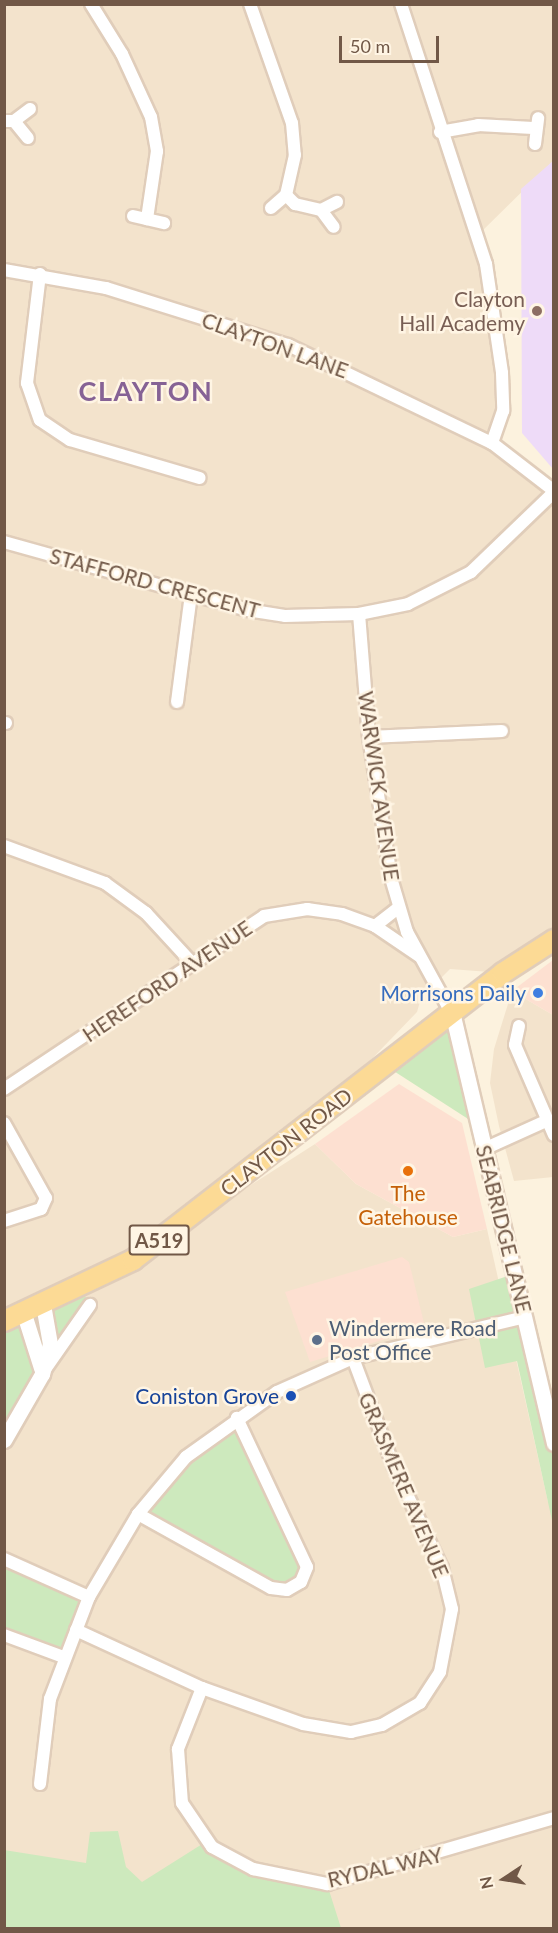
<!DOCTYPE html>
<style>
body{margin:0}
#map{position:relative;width:558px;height:1933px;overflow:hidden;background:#fcf2de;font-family:Lato,sans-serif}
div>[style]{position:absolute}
.residential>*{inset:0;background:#f3e3cc}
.commercial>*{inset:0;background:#fde0d1}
.education>*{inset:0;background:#eedbf8}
.green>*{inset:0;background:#cde9bd}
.roads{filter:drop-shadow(2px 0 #e0cdba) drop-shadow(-2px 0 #e0cdba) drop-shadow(0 2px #e0cdba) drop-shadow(0 -2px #e0cdba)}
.minor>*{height:12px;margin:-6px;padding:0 6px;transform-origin:6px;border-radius:6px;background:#fff}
.tertiary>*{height:15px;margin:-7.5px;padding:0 7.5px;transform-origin:7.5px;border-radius:7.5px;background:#fff}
.primary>*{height:20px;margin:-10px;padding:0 10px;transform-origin:10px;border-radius:10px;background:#fcda95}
.dots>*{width:16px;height:16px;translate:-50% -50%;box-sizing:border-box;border:3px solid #fff5e4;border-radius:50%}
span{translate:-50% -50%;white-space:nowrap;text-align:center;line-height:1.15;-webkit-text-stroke:5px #fff5e4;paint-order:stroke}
.shield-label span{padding:2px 4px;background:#fff5e4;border:2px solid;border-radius:4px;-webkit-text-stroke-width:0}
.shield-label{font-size:20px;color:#715847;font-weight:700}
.education-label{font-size:21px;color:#785e54}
.right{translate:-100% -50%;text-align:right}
.street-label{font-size:21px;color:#715847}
.shop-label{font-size:21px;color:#366cbe}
.food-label{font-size:21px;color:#c56008}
.service-label{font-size:21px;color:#4e5e75}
.left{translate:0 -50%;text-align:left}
.transit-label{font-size:21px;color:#164399}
.district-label{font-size:27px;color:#866295;font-weight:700;letter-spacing:1.5px}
.frame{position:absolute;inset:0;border:6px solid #715847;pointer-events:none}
.north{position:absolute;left:474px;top:1849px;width:60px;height:60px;-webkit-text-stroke:4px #fff5e4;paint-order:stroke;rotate:258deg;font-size:16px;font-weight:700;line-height:24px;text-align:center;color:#715847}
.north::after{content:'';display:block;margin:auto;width:21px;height:27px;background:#715847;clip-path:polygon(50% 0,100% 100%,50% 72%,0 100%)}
.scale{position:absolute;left:339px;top:36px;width:100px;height:27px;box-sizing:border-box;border:3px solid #715847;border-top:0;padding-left:8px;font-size:18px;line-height:21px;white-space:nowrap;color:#715847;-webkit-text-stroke:4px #fff5e4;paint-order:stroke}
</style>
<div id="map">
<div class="residential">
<div style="clip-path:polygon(5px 5px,553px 5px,553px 161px,477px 236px,503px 411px,492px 443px,553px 491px,553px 940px,503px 973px,450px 969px,421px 998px,417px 1012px,309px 1124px,141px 1255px,315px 1144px,356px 1184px,453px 1237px,487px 1229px,548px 1502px,553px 1500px,553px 1928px,5px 1928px)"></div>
<div style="clip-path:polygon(512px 991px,553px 1015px,553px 1177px,514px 1181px,499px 1126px,490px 1083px,494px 1049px)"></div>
</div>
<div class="commercial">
<div style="clip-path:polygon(553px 960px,553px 1015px,512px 991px)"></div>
<div style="clip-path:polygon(399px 1084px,462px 1123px,487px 1229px,453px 1237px,356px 1184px,315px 1144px)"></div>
<div style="clip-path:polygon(402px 1257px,409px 1262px,425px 1327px,310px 1362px,285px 1292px)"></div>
</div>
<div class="education">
<div style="clip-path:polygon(553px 161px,553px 469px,522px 433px,521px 189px)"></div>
</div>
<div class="green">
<div style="clip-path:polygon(453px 1016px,479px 1126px,386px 1066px)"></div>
<div style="clip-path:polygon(514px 1274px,553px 1441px,553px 1525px,517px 1361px,485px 1368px,469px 1289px)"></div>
<div style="clip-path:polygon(80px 1287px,90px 1305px,5px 1440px,5px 1321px)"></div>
<div style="clip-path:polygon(237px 1418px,307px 1567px,287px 1590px,139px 1514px,161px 1484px)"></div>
<div style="clip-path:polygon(4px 1559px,89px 1597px,63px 1657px,5px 1635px)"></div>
<div style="clip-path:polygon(118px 1831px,126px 1867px,142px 1882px,207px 1841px,227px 1857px,327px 1884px,341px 1928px,5px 1928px,4px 1850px,86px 1863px,90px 1832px)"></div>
</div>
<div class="roads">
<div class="minor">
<div style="left:91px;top:4px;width:59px;rotate:58.2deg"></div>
<div style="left:122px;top:54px;width:69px;rotate:65.3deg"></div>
<div style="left:151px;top:117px;width:35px;rotate:80deg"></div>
<div style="left:157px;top:151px;width:69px;rotate:98.4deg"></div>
<div style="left:250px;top:4px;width:126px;rotate:70.6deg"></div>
<div style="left:292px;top:123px;width:32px;rotate:85deg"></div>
<div style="left:295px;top:155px;width:41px;rotate:102.7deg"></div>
<div style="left:286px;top:195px;width:13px;rotate:45deg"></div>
<div style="left:295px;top:204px;width:27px;rotate:13deg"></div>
<div style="left:321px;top:210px;width:21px;rotate:53deg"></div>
<div style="left:401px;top:4px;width:274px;rotate:71.9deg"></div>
<div style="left:486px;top:264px;width:110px;rotate:81.6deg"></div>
<div style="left:502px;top:373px;width:38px;rotate:88deg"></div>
<div style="left:503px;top:411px;width:34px;rotate:109deg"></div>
<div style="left:4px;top:121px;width:10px"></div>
<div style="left:14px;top:121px;width:20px;rotate:-37deg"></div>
<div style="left:14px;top:121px;width:22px;rotate:51deg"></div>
<div style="left:440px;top:132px;width:39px;rotate:-10deg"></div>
<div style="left:478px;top:125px;width:55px;rotate:3.1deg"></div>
<div style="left:535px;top:144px;width:26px;rotate:-83deg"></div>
<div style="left:271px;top:208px;width:20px;rotate:-41deg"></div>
<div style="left:321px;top:210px;width:18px;rotate:-27deg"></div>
<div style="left:133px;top:216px;width:32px;rotate:13deg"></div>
<div style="left:4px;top:270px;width:104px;rotate:10deg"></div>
<div style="left:106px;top:288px;width:191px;rotate:17.4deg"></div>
<div style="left:288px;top:345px;width:226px;rotate:25.7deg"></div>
<div style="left:492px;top:443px;width:78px;rotate:37.7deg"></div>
<div style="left:40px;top:274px;width:110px;rotate:96.8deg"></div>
<div style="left:27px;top:383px;width:39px;rotate:71deg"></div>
<div style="left:40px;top:420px;width:36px;rotate:34deg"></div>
<div style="left:70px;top:440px;width:135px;rotate:16.3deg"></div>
<div style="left:4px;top:542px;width:252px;rotate:15.6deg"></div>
<div style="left:247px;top:610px;width:38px;rotate:9deg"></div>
<div style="left:285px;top:616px;width:74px;rotate:-1.5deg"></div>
<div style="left:359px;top:614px;width:50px;rotate:-11.5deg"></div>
<div style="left:408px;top:604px;width:71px;rotate:-26.9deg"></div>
<div style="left:471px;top:572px;width:115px;rotate:-43.9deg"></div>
<div style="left:359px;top:614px;width:123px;rotate:85.4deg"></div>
<div style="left:369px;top:737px;width:143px;rotate:81.1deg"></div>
<div style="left:391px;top:878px;width:56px;rotate:73.5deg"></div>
<div style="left:407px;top:932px;width:96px;rotate:61.3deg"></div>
<div style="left:177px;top:702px;width:109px;rotate:-82.6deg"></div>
<div style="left:4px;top:723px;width:2px"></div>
<div style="left:369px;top:737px;width:133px;rotate:-2.6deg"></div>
<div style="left:4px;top:846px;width:108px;rotate:20.1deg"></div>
<div style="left:105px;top:883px;width:51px;rotate:36.2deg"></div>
<div style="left:146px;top:913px;width:68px;rotate:47.4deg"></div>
<div style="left:375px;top:926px;width:29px;rotate:-38deg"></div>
<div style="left:519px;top:1026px;width:19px;rotate:102deg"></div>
<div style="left:515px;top:1045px;width:98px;rotate:66.6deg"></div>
<div style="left:4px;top:1089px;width:312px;rotate:-33.6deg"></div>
<div style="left:264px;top:916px;width:44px;rotate:-9.2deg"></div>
<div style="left:307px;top:909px;width:35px;rotate:8deg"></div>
<div style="left:342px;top:914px;width:35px;rotate:20deg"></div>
<div style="left:375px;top:926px;width:53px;rotate:34.3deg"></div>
<div style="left:4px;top:1123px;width:86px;rotate:60.8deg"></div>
<div style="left:46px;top:1198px;width:12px;rotate:114deg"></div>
<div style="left:41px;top:1209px;width:39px;rotate:162deg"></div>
<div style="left:484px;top:1149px;width:68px;rotate:-24.3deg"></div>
<div style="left:46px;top:1368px;width:77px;rotate:-55.1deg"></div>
<div style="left:138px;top:1514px;width:152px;rotate:29.1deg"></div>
<div style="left:271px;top:1588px;width:16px;rotate:7deg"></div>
<div style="left:287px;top:1590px;width:16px;rotate:-30deg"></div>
<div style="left:301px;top:1582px;width:16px;rotate:-68deg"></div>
<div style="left:307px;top:1567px;width:165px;rotate:-115.2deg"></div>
<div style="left:4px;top:1559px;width:93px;rotate:24.1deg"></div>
<div style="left:76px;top:1630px;width:139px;rotate:24.7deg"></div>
<div style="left:202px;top:1688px;width:107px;rotate:19.6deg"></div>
<div style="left:303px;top:1724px;width:49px;rotate:9.5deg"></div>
<div style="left:351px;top:1732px;width:32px;rotate:-13deg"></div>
<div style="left:382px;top:1725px;width:44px;rotate:-30.1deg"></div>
<div style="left:420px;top:1703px;width:37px;rotate:-57deg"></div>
<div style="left:440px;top:1672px;width:64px;rotate:-79.2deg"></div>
<div style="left:452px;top:1609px;width:42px;rotate:-103.7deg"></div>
<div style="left:442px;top:1568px;width:114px;rotate:-115.4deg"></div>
<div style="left:393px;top:1465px;width:114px;rotate:-110.5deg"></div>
<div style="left:4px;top:1635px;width:63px;rotate:20.4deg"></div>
<div style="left:202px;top:1688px;width:66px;rotate:111.5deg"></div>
<div style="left:178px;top:1749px;width:54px;rotate:85.8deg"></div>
<div style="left:182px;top:1803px;width:53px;rotate:55.7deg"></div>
<div style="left:212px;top:1847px;width:47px;rotate:28.2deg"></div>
<div style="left:253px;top:1869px;width:76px;rotate:11.5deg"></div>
<div style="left:327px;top:1884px;width:236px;rotate:-16.2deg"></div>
<div style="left:40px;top:1784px;width:86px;rotate:-83.3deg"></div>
<div style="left:50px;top:1699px;width:109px;rotate:-69.1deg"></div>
<div style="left:89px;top:1597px;width:96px;rotate:-59.4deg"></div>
<div style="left:138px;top:1514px;width:75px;rotate:-49.9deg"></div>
<div style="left:186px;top:1457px;width:112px;rotate:-35.5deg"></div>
<div style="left:277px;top:1392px;width:83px;rotate:-24.1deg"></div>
<div style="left:353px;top:1358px;width:177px;rotate:-13.4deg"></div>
</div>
<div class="tertiary">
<div style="left:453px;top:1016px;width:439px;rotate:76.7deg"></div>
<div style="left:24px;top:1314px;width:57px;rotate:72.5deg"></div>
<div style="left:4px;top:1440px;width:76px;rotate:-60.1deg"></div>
<div style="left:42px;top:1374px;width:31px;rotate:-75deg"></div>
<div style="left:50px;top:1344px;width:39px;rotate:-100deg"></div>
</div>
<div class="primary">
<div style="left:4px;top:1321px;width:143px;rotate:-25.3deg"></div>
<div style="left:133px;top:1260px;width:468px;rotate:-37.8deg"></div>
<div style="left:503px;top:973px;width:61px;rotate:-32.9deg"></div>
</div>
</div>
<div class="dots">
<div style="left:537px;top:311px;background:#8d6e63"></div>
<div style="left:538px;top:993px;background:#3f7fe0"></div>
<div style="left:408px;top:1171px;background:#e8710a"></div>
<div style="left:317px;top:1340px;background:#5c6f8a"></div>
<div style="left:291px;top:1396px;background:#1a4fb4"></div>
</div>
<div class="shield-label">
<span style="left:159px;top:1240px">A519</span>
</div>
<div class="education-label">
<span class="right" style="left:525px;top:311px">Clayton<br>Hall Academy</span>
</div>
<div class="street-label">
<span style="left:275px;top:345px;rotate:20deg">CLAYTON LANE</span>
<span style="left:155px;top:583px;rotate:15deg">STAFFORD CRESCENT</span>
<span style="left:379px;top:786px;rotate:82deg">WARWICK AVENUE</span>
<span style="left:167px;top:981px;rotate:-34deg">HEREFORD AVENUE</span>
<span style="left:286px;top:1142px;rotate:-38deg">CLAYTON ROAD</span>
<span style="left:504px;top:1229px;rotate:76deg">SEABRIDGE LANE</span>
<span style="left:404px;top:1485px;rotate:67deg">GRASMERE AVENUE</span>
<span style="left:385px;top:1867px;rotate:-13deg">RYDAL WAY</span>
</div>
<div class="shop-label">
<span class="right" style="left:526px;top:993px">Morrisons Daily</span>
</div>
<div class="food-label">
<span style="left:408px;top:1205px">The<br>Gatehouse</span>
</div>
<div class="service-label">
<span class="left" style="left:329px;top:1340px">Windermere Road<br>Post Office</span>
</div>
<div class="transit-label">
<span class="right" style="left:279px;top:1396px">Coniston Grove</span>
</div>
<div class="district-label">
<span style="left:146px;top:391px">CLAYTON</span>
</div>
<div class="frame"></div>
<div class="north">N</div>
<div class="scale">50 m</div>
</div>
